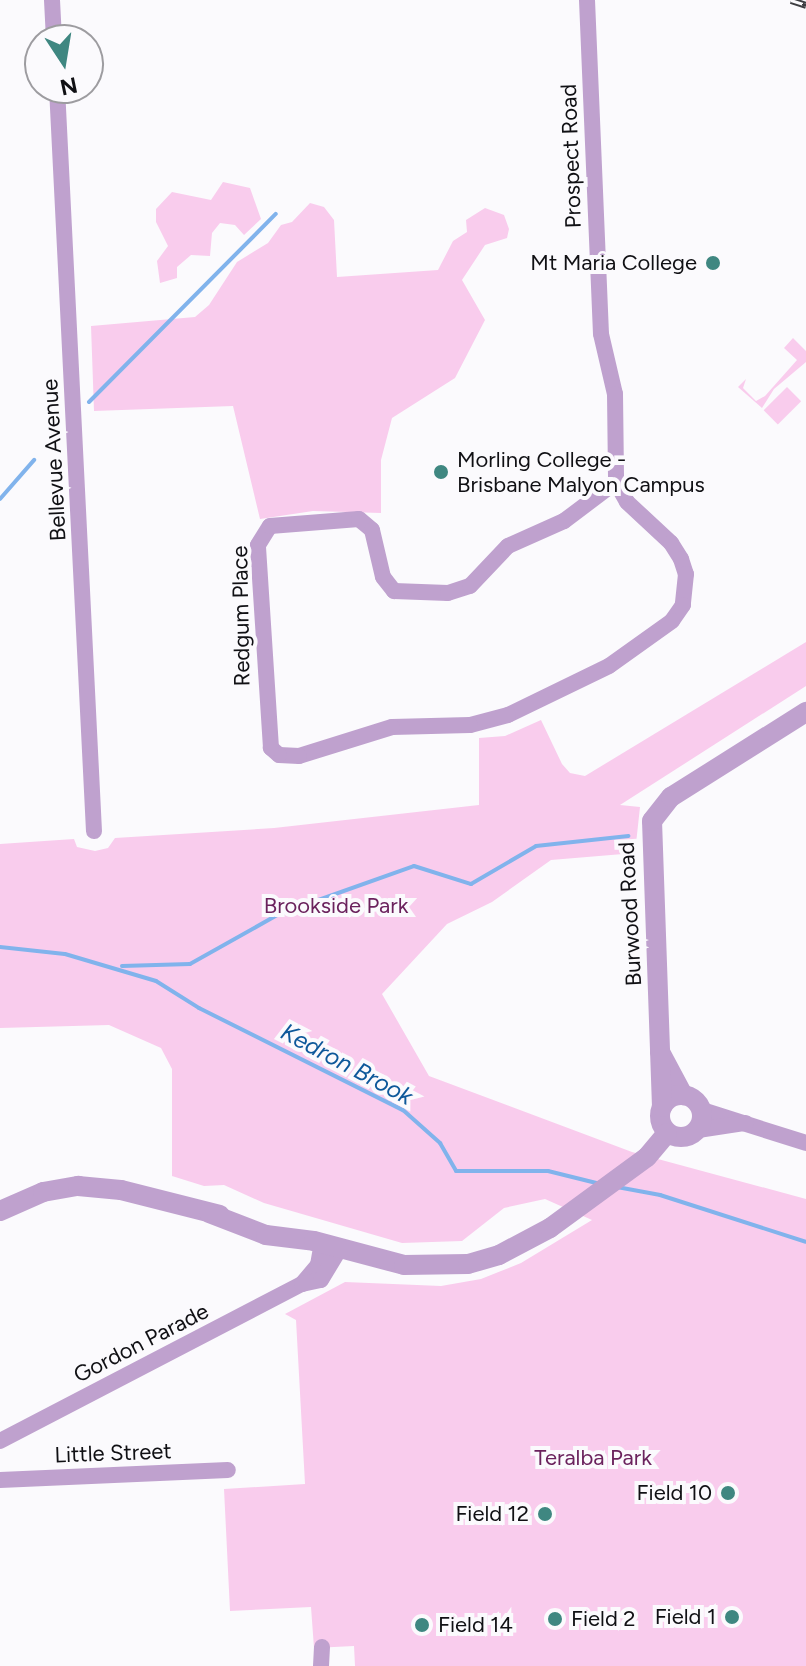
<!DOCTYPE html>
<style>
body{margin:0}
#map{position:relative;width:806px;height:1666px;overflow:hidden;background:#fbfafd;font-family:Figtree,sans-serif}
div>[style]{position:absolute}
.green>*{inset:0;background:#f9cced;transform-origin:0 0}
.stream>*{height:4px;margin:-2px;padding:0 2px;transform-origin:2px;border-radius:2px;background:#81b3ec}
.minor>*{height:16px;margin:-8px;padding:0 8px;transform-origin:8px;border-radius:8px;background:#bfa1ce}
.tertiary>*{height:20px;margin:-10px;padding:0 10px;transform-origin:10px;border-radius:10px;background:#bfa1ce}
.tertiary>.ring{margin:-10px;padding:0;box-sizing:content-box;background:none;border:20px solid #bfa1ce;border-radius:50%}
.rail>*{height:7px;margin-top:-3.5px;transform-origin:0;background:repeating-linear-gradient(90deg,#fbfafd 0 12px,#3d3d41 0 24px);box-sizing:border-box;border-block:2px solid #3d3d41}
.dots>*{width:22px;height:22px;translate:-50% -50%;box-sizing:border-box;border:4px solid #fbfafd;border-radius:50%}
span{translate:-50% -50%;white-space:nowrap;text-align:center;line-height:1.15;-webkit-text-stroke:8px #fbfafd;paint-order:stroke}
.street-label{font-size:22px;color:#101014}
.poi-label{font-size:22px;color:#101014}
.right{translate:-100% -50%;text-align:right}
.left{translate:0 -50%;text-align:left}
.park-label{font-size:22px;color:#6b225d}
.water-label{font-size:24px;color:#0e589a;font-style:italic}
.north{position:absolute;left:24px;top:24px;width:80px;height:80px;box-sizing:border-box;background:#fbfafd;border:2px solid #9d9ca0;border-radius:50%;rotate:168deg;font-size:22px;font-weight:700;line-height:32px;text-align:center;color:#101014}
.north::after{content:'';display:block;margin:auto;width:28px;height:36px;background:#3f8781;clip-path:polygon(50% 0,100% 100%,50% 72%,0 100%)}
</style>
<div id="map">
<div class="green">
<div style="clip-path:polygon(223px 182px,250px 188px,261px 219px,244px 235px,235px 225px,220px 223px,212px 233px,210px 256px,191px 255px,177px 267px,177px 278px,160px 283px,157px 261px,168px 246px,156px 222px,156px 209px,172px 192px,211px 200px)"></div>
<div style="clip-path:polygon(310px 203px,324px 207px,334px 220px,337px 277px,438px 270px,453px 241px,467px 232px,466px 220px,485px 208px,504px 215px,509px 229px,507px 238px,485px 245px,462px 280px,485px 320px,455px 378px,392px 418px,381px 460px,381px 513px,313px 511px,260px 519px,233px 406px,94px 411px,91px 326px,195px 317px,209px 305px,237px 262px,268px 243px,281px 225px,292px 222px)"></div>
<div style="clip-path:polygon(793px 338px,806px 351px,806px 362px,774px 389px,762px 408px,738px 387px,746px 379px,743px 388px,756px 401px,765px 396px,797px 360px,784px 348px)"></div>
<div style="left:787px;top:387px;width:20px;height:33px;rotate:45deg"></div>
<div style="clip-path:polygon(806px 642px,806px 686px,620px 805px,640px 807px,635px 853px,551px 860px,492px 902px,447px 924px,382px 994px,429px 1076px,632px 1152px,806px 1199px,806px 1666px,355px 1666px,354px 1646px,314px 1648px,311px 1607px,230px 1611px,224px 1489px,305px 1484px,296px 1320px,285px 1314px,345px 1282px,441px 1286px,481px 1279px,521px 1263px,592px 1220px,545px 1199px,504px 1208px,462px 1241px,402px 1243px,264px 1203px,224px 1185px,204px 1186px,172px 1176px,172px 1069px,161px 1048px,109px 1025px,0 1028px,0 844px,74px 839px,77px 847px,95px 851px,108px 848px,115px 838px,274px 828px,479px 805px,479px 738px,505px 736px,541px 720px,562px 764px,570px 773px,585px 776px)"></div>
</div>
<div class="stream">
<div style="left:89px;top:402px;width:265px;rotate:-45.2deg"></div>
<div style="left:0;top:499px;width:52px;rotate:-48.9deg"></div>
<div style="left:0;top:947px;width:65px;rotate:6.1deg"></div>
<div style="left:65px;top:954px;width:95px;rotate:16.5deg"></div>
<div style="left:156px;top:981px;width:51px;rotate:32.1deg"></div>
<div style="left:199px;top:1008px;width:228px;rotate:26.6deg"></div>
<div style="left:403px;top:1110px;width:50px;rotate:41.7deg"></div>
<div style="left:440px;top:1143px;width:32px;rotate:60deg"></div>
<div style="left:456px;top:1171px;width:92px"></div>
<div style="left:548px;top:1171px;width:54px;rotate:14deg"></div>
<div style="left:122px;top:966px;width:68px;rotate:-1.7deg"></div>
<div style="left:190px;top:964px;width:102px;rotate:-29.3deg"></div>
<div style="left:279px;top:914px;width:143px;rotate:-19.6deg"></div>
<div style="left:414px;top:866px;width:60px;rotate:17.5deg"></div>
<div style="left:471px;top:884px;width:75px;rotate:-30.3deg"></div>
<div style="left:536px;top:846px;width:93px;rotate:-6.2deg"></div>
<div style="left:617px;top:1187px;width:44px;rotate:10.5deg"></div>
<div style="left:660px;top:1195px;width:153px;rotate:17.8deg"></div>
</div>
<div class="minor">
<div style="left:52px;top:0;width:40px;rotate:87.1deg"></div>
<div style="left:587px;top:0;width:334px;rotate:87.6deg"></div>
<div style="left:601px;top:334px;width:62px;rotate:76.9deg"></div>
<div style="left:615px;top:394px;width:88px;rotate:89.3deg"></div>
<div style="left:616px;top:482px;width:23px;rotate:61deg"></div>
<div style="left:627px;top:502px;width:60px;rotate:43deg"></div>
<div style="left:671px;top:543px;width:19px;rotate:58deg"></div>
<div style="left:681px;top:559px;width:16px;rotate:72deg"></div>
<div style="left:686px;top:574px;width:31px;rotate:96deg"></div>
<div style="left:683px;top:605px;width:19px;rotate:125deg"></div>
<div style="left:672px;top:621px;width:77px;rotate:144.5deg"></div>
<div style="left:609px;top:666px;width:112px;rotate:154.1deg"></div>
<div style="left:508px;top:715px;width:39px;rotate:165deg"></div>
<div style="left:470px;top:725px;width:78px;rotate:178.5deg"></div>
<div style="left:392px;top:727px;width:97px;rotate:162.7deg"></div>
<div style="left:299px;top:756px;width:20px;rotate:-177deg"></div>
<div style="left:279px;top:755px;width:11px;rotate:-139deg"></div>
<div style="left:271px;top:748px;width:203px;rotate:-93.7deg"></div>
<div style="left:258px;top:545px;width:22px;rotate:-58deg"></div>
<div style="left:270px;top:526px;width:89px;rotate:-4.5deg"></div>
<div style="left:359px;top:519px;width:17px;rotate:40deg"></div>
<div style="left:372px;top:530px;width:48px;rotate:76.8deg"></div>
<div style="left:383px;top:577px;width:18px;rotate:52deg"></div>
<div style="left:394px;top:591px;width:54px;rotate:2.1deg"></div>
<div style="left:448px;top:593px;width:23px;rotate:-18deg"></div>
<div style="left:470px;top:586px;width:55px;rotate:-46.5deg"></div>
<div style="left:508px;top:546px;width:61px;rotate:-24.1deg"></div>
<div style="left:564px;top:521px;width:65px;rotate:-36.9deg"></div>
<div style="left:57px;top:88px;width:744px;rotate:87.15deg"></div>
<div style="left:702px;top:1110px;width:109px;rotate:17.6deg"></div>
<div style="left:698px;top:1130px;width:48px;rotate:-8.5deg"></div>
<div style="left:302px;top:1284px;width:25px;rotate:-50deg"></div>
<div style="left:318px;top:1265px;width:22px;rotate:-80deg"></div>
<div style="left:0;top:1441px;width:340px;rotate:-27.5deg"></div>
<div style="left:302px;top:1284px;width:19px;rotate:-12deg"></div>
<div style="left:321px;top:1280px;width:37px;rotate:-59deg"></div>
<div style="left:0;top:1480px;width:228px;rotate:-2.5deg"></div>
<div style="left:321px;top:1666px;width:19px;rotate:-87deg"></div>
</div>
<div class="tertiary">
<div style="left:660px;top:1052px;width:49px;rotate:61.9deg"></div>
<div class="ring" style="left:660px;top:1095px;width:22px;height:22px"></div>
<div style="left:662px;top:1107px;width:286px;rotate:-92deg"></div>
<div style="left:652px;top:821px;width:31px;rotate:-52deg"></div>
<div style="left:671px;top:797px;width:160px;rotate:-32.2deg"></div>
<div style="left:0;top:1211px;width:47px;rotate:-23.8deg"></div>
<div style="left:43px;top:1192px;width:36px;rotate:-10deg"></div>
<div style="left:78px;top:1186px;width:43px;rotate:5.3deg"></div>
<div style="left:121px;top:1190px;width:102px;rotate:14.2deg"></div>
<div style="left:209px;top:1213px;width:61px;rotate:21.1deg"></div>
<div style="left:266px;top:1235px;width:48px;rotate:7.1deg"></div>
<div style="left:314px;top:1241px;width:93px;rotate:14.9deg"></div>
<div style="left:404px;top:1265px;width:64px;rotate:-0.9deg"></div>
<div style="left:468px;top:1264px;width:32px;rotate:-16deg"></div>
<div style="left:499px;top:1255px;width:58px;rotate:-27.9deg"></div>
<div style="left:550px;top:1228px;width:120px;rotate:-36.2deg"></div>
<div style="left:647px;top:1157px;width:31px;rotate:-50deg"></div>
</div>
<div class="rail">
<div style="left:791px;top:0;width:16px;rotate:18deg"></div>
</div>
<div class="dots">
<div style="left:713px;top:263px;background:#3f8781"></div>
<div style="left:441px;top:472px;background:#3f8781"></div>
<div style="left:728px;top:1493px;background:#3f8781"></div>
<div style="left:545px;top:1514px;background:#3f8781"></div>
<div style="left:732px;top:1617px;background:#3f8781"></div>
<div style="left:555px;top:1619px;background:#3f8781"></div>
<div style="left:422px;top:1625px;background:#3f8781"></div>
</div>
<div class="street-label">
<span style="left:571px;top:156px;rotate:-92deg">Prospect Road</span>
<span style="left:54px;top:460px;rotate:-93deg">Bellevue Avenue</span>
<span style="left:241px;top:616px;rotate:-91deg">Redgum Place</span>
<span style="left:630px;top:914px;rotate:-93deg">Burwood Road</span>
<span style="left:141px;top:1343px;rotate:-27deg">Gordon Parade</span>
<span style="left:113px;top:1453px;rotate:-2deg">Little Street</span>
</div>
<div class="poi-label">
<span class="right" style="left:697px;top:263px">Mt Maria College</span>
<span class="left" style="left:457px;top:472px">Morling College -<br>Brisbane Malyon Campus</span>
<span class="right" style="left:712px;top:1493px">Field 10</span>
<span class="right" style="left:529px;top:1514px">Field 12</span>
<span class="right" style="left:716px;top:1617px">Field 1</span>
<span class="left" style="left:571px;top:1619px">Field 2</span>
<span class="left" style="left:438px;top:1625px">Field 14</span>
</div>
<div class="park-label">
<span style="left:336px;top:906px">Brookside Park</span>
<span style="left:593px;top:1458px">Teralba Park</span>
</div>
<div class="water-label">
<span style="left:347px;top:1064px;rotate:28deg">Kedron Brook</span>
</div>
<div class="north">N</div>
</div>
